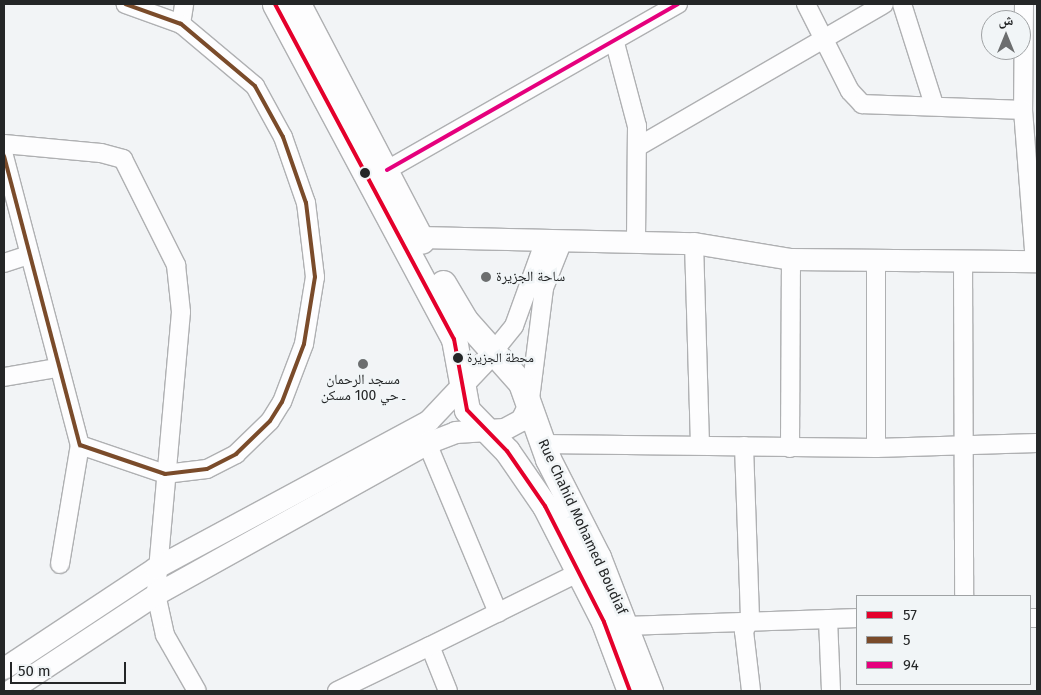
<!DOCTYPE html>
<meta charset="utf-8">
<style>
body{margin:0}
#map{position:relative;width:1041px;height:695px;overflow:hidden;background:#f2f4f6;font-family:"Fira Sans","Noto Naskh Arabic",sans-serif}
div>[style]{position:absolute}
.roads{filter:drop-shadow(1px 0 #afb0b2) drop-shadow(-1px 0 #afb0b2) drop-shadow(0 1px #afb0b2) drop-shadow(0 -1px #afb0b2)}
.minor>*{height:18px;margin:-9px;padding:0 9px;transform-origin:9px;border-radius:9px;background:#fdfdfe}
.tertiary>*{height:21px;margin:-10.5px;padding:0 10.5px;transform-origin:10.5px;border-radius:10.5px;background:#fdfdfe}
.secondary>*{height:25px;margin:-12.5px;padding:0 12.5px;transform-origin:12.5px;border-radius:12.5px;background:#fdfdfe}
.bus-1>*{height:4px;margin:-2px;padding:0 2px;transform-origin:2px;border-radius:2px;background:#e4002b}
.bus-2>*{height:4px;margin:-2px;padding:0 2px;transform-origin:2px;border-radius:2px;background:#7a4b2a}
.bus-3>*{height:4px;margin:-2px;padding:0 2px;transform-origin:2px;border-radius:2px;background:#e5007d}
.dots>*{width:14px;height:14px;translate:-50% -50%;box-sizing:border-box;border:2px solid #f1f5f7;border-radius:50%}
span{translate:-50% -50%;white-space:nowrap;text-align:center;line-height:1.15;-webkit-text-stroke:5px #f1f5f7;paint-order:stroke}
.bus-label{font-size:13px;color:#242627}
.left{translate:0 -50%;text-align:left}
.poi-label{font-size:14px;color:#242627}
.street-label{font-size:14px;color:#242627}
.frame{position:absolute;inset:0;border:5px solid #242627;pointer-events:none}
.legend{position:absolute;left:856px;top:595px;width:175px;height:90px;box-sizing:border-box;background:#f1f5f7;border:1px solid #9fa2a4;margin:0;padding:6px 9px;list-style:none;font-size:15px;color:#242627}
.legend li{display:flex;align-items:center;gap:10px;height:25px}
.legend b{width:25px;border:1px solid #9fa2a4}
.north{position:absolute;left:981px;top:10px;width:50px;height:50px;box-sizing:border-box;background:#f1f5f7;border:1px solid #9fa2a4;border-radius:50%;rotate:0deg;font-size:14px;font-weight:700;line-height:20px;text-align:center;color:#242627}
.north::after{content:'';display:block;margin:auto;width:18px;height:22px;background:#6c6e6f;clip-path:polygon(50% 0,100% 100%,50% 72%,0 100%)}
.scale{position:absolute;left:10px;top:662px;width:116px;height:22px;box-sizing:border-box;border:2px solid #242627;border-top:0;padding-left:6px;font-size:15px;line-height:18px;white-space:nowrap;color:#242627;-webkit-text-stroke:4px #f1f5f7;paint-order:stroke}
</style>
<div id="map">
<div class="roads">
<div class="minor">
<div style="left:806px;top:4px;width:97px;rotate:63.2deg"></div>
<div style="left:850px;top:91px;width:18px;rotate:47deg"></div>
<div style="left:862px;top:104px;width:161px;rotate:2.1deg"></div>
<div style="left:902px;top:4px;width:106px;rotate:72.4deg"></div>
<div style="left:1024px;top:4px;width:106px;rotate:90.5deg"></div>
<div style="left:1023px;top:110px;width:151px;rotate:85.5deg"></div>
<div style="left:181px;top:24px;width:20px;rotate:-81deg"></div>
<div style="left:615px;top:43px;width:86px;rotate:75.2deg"></div>
<div style="left:637px;top:126px;width:114px;rotate:90.5deg"></div>
<div style="left:4px;top:144px;width:97px;rotate:5.3deg"></div>
<div style="left:101px;top:153px;width:23px;rotate:15deg"></div>
<div style="left:123px;top:159px;width:119px;rotate:63.4deg"></div>
<div style="left:176px;top:265px;width:47px;rotate:83.9deg"></div>
<div style="left:181px;top:312px;width:283px;rotate:95.1deg"></div>
<div style="left:156px;top:594px;width:42px;rotate:77.6deg"></div>
<div style="left:165px;top:635px;width:64px;rotate:60.3deg"></div>
<div style="left:639px;top:146px;width:283px;rotate:-30.1deg"></div>
<div style="left:4px;top:156px;width:299px;rotate:75.3deg"></div>
<div style="left:80px;top:445px;width:90px;rotate:18.8deg"></div>
<div style="left:165px;top:474px;width:42px;rotate:-6.8deg"></div>
<div style="left:207px;top:469px;width:33px;rotate:-27deg"></div>
<div style="left:236px;top:454px;width:47px;rotate:-44.1deg"></div>
<div style="left:270px;top:421px;width:22px;rotate:-58deg"></div>
<div style="left:282px;top:402px;width:62px;rotate:-69.2deg"></div>
<div style="left:304px;top:344px;width:68px;rotate:-80.7deg"></div>
<div style="left:315px;top:277px;width:75px;rotate:-96.9deg"></div>
<div style="left:306px;top:203px;width:70px;rotate:-109.2deg"></div>
<div style="left:283px;top:137px;width:58px;rotate:-118.8deg"></div>
<div style="left:255px;top:86px;width:97px;rotate:-140deg"></div>
<div style="left:181px;top:24px;width:59px;rotate:-160.3deg"></div>
<div style="left:387px;top:170px;width:335px;rotate:-29.7deg"></div>
<div style="left:694px;top:243px;width:200px;rotate:88.3deg"></div>
<div style="left:876px;top:259px;width:189px;rotate:90deg"></div>
<div style="left:963px;top:260px;width:336px;rotate:89.8deg"></div>
<div style="left:4px;top:263px;width:25px;rotate:-18deg"></div>
<div style="left:493px;top:352px;width:33px;rotate:-51deg"></div>
<div style="left:514px;top:326px;width:88px;rotate:-70.1deg"></div>
<div style="left:4px;top:377px;width:54px;rotate:-9.6deg"></div>
<div style="left:530px;top:399px;width:112px;rotate:-82.8deg"></div>
<div style="left:544px;top:288px;width:48px;rotate:-68.2deg"></div>
<div style="left:427px;top:443px;width:184px;rotate:67.3deg"></div>
<div style="left:542px;top:444px;width:334px;rotate:0.7deg"></div>
<div style="left:876px;top:448px;width:161px;rotate:-1.8deg"></div>
<div style="left:744px;top:446px;width:174px;rotate:88deg"></div>
<div style="left:750px;top:620px;width:13px;rotate:119deg"></div>
<div style="left:744px;top:631px;width:60px;rotate:83.3deg"></div>
<div style="left:790px;top:448px;width:189px;rotate:-89.7deg"></div>
<div style="left:60px;top:564px;width:121px;rotate:-80.5deg"></div>
<div style="left:1030px;top:618px;width:7px"></div>
<div style="left:828px;top:619px;width:72px;rotate:87.6deg"></div>
<div style="left:627px;top:626px;width:230px;rotate:-2deg"></div>
<div style="left:337px;top:691px;width:103px;rotate:-25.8deg"></div>
<div style="left:448px;top:691px;width:48px;rotate:-111.8deg"></div>
<div style="left:430px;top:646px;width:167px;rotate:-26.3deg"></div>
</div>
<div class="tertiary">
<div style="left:420px;top:237px;width:274px;rotate:1.3deg"></div>
<div style="left:694px;top:243px;width:98px;rotate:9.4deg"></div>
<div style="left:791px;top:259px;width:246px;rotate:0.5deg"></div>
<div style="left:4px;top:668px;width:181px;rotate:-33.5deg"></div>
<div style="left:155px;top:568px;width:310px;rotate:-28.3deg"></div>
<div style="left:428px;top:421px;width:95px;rotate:-46.7deg"></div>
<div style="left:9px;top:691px;width:176px;rotate:-33.4deg"></div>
<div style="left:156px;top:594px;width:310px;rotate:-29.1deg"></div>
<div style="left:427px;top:443px;width:30px;rotate:-21deg"></div>
<div style="left:455px;top:432px;width:49px;rotate:-3.5deg"></div>
<div style="left:504px;top:429px;width:19px;rotate:-28deg"></div>
<div style="left:521px;top:420px;width:18px;rotate:-63deg"></div>
</div>
<div class="secondary">
<div style="left:275px;top:4px;width:380px;rotate:61.9deg"></div>
<div style="left:454px;top:339px;width:72px;rotate:79.6deg"></div>
<div style="left:467px;top:410px;width:57px;rotate:45.7deg"></div>
<div style="left:507px;top:451px;width:67px;rotate:55.4deg"></div>
<div style="left:545px;top:506px;width:130px;rotate:63deg"></div>
<div style="left:604px;top:622px;width:74px;rotate:69.4deg"></div>
<div style="left:298px;top:4px;width:267px;rotate:62.4deg"></div>
<div style="left:443px;top:283px;width:43px;rotate:59.3deg"></div>
<div style="left:465px;top:320px;width:84px;rotate:48.4deg"></div>
<div style="left:521px;top:383px;width:81px;rotate:70.4deg"></div>
<div style="left:548px;top:459px;width:110px;rotate:63deg"></div>
<div style="left:598px;top:557px;width:144px;rotate:68.8deg"></div>
</div>
</div>
<div class="bus-1">
<div style="left:275px;top:4px;width:380px;rotate:61.9deg"></div>
<div style="left:454px;top:339px;width:72px;rotate:79.6deg"></div>
<div style="left:467px;top:410px;width:57px;rotate:45.7deg"></div>
<div style="left:507px;top:451px;width:67px;rotate:55.4deg"></div>
<div style="left:545px;top:506px;width:130px;rotate:63deg"></div>
<div style="left:604px;top:622px;width:74px;rotate:69.4deg"></div>
</div>
<div class="bus-2">
<div style="left:4px;top:156px;width:299px;rotate:75.3deg"></div>
<div style="left:80px;top:445px;width:90px;rotate:18.8deg"></div>
<div style="left:165px;top:474px;width:42px;rotate:-6.8deg"></div>
<div style="left:207px;top:469px;width:33px;rotate:-27deg"></div>
<div style="left:236px;top:454px;width:47px;rotate:-44.1deg"></div>
<div style="left:270px;top:421px;width:22px;rotate:-58deg"></div>
<div style="left:282px;top:402px;width:62px;rotate:-69.2deg"></div>
<div style="left:304px;top:344px;width:68px;rotate:-80.7deg"></div>
<div style="left:315px;top:277px;width:75px;rotate:-96.9deg"></div>
<div style="left:306px;top:203px;width:70px;rotate:-109.2deg"></div>
<div style="left:283px;top:137px;width:58px;rotate:-118.8deg"></div>
<div style="left:255px;top:86px;width:97px;rotate:-140deg"></div>
<div style="left:181px;top:24px;width:59px;rotate:-160.3deg"></div>
</div>
<div class="bus-3">
<div style="left:387px;top:170px;width:335px;rotate:-29.7deg"></div>
</div>
<div class="dots">
<div style="left:365px;top:173px;background:#242627"></div>
<div style="left:486px;top:277px;background:#6c6e6f"></div>
<div style="left:458px;top:358px;background:#242627"></div>
<div style="left:363px;top:364px;background:#6c6e6f"></div>
</div>
<div class="bus-label">
<span class="left" style="left:467px;top:358px">محطة الجزيرة</span>
</div>
<div class="poi-label">
<span class="left" style="left:496px;top:277px">ساحة الجزيرة</span>
<span style="left:363px;top:388px">مسجد الرحمان<br>ـ حي 100 مسكن</span>
</div>
<div class="street-label">
<span style="left:582px;top:527px;rotate:65deg">Rue Chahid Mohamed Boudiaf</span>
</div>
<div class="frame"></div>
<ul class="legend">
<li><b style="height:6px;background:#e4002b"></b>57</li>
<li><b style="height:6px;background:#7a4b2a"></b>5</li>
<li><b style="height:6px;background:#e5007d"></b>94</li>
</ul>
<div class="north">ش</div>
<div class="scale">50 m</div>
</div>
